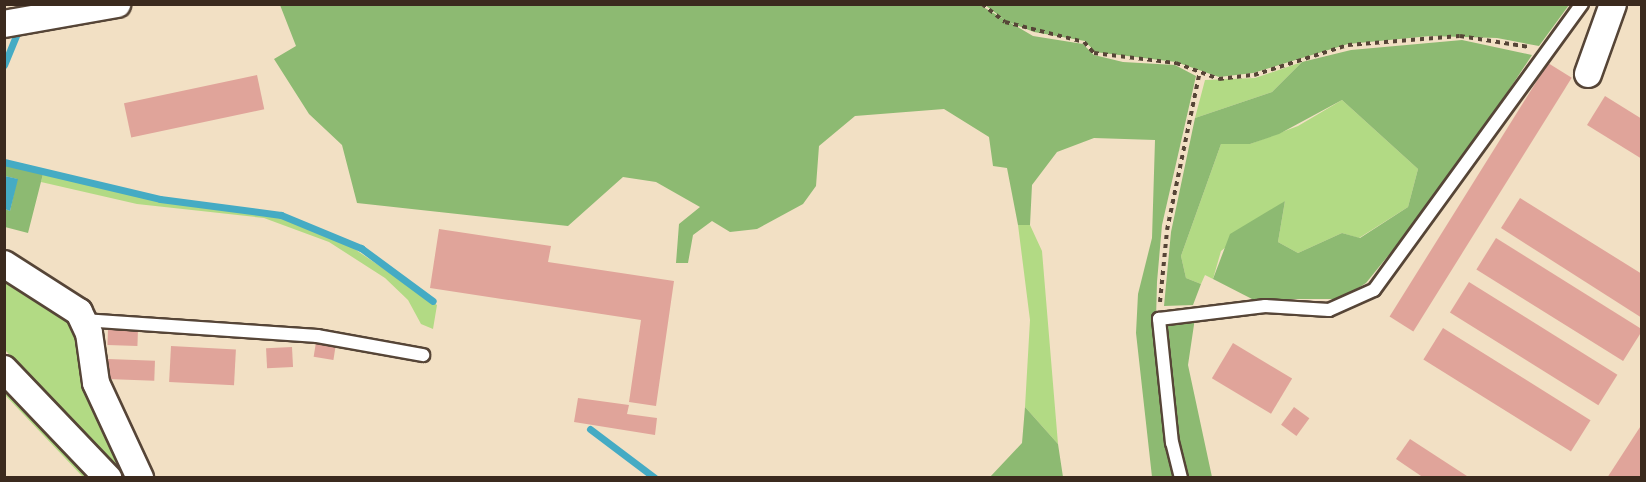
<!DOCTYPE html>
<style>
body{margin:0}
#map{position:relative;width:1646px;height:482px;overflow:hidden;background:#f2e0c4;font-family:"Balsamiq Sans",sans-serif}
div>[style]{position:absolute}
.green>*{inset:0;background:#b2da84}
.forest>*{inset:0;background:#8dba72}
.water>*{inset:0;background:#45abc4}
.stream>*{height:7px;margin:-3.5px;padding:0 3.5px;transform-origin:3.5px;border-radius:3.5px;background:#45abc4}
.building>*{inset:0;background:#e0a49a;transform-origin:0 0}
.path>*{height:4px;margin-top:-2px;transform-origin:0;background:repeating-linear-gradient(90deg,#564537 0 4.5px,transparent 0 9px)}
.roads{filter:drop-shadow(2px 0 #564537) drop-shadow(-2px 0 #564537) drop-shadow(0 2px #564537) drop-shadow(0 -2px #564537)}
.service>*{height:12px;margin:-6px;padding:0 6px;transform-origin:6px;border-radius:6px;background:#fff}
.minor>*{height:26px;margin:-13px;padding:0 13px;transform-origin:13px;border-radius:13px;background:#fff}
span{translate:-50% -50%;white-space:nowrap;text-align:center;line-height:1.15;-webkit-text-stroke:4.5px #fbf7ec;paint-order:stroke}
.frame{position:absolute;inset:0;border:6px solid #3b2a1e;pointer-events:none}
</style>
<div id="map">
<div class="green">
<div style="clip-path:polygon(1302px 62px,1272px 92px,1195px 118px,1205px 80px,1255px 78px)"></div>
<div style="clip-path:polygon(1342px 100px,1418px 169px,1408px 207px,1359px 238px,1342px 233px,1298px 253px,1278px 242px,1285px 201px,1221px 251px,1213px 279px,1205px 275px,1201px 284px,1186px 278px,1181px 256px,1221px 144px,1250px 144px,1298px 126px)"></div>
<div style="clip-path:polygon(43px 174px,160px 201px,262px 211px,334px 235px,437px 305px,433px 329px,421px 324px,408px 300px,385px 278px,329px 242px,264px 218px,137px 204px,41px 182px)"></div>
<div style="clip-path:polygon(1018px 225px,1030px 225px,1042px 251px,1058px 444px,1025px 407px,1030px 320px)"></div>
<div style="clip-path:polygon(4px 270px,71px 318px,127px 477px,5px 350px)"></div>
<div style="clip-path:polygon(4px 377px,100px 477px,83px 477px,5px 395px)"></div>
</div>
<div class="forest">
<div style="clip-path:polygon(978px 4px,1033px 36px,1083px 44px,1094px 55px,1123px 62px,1175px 65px,1196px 76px,1162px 225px,1157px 282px,1156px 319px,1177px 477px,1152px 477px,1136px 333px,1138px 294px,1152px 238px,1155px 140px,1094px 138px,1057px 152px,1032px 185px,1030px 225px,1018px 225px,1007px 168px,993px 166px,989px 137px,944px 109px,855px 116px,819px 146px,816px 186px,803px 204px,757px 229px,730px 232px,712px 221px,693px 235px,688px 263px,676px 263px,679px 224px,700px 207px,656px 182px,623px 177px,568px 226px,357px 203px,342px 145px,309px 114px,274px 59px,296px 46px,280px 5px)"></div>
<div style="clip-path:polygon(985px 5px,1569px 5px,1539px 46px,1497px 38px,1430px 36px,1348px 44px,1253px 73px,1219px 77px,1176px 62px,1095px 52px,1085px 41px,1034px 32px,1006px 21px)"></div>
<div style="clip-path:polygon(1462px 40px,1532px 55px,1451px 178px,1366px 283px,1341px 299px,1252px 299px,1213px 279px,1230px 234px,1285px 201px,1278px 242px,1298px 253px,1342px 233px,1360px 238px,1408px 207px,1418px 169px,1342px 100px,1279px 134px,1250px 144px,1221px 144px,1181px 256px,1186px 278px,1201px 284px,1193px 305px,1164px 306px,1171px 232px,1195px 118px,1272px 92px,1302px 62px,1351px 50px)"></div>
<div style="clip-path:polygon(4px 164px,43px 174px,28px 233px,5px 227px,5px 209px,10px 211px,17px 179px,5px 176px)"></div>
<div style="clip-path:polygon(1195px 318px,1188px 365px,1212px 477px,1184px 477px,1175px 443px,1163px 324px)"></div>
<div style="clip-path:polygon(1025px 407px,1058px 444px,1063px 477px,990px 477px,1022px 443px)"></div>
</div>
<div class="water">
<div style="clip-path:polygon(5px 176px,18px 179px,10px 211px,5px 209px)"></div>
</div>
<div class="stream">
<div style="left:4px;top:65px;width:42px;rotate:-67.7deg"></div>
<div style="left:4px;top:162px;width:160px;rotate:13.3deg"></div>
<div style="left:160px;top:199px;width:122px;rotate:7.5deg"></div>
<div style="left:281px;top:215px;width:87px;rotate:22.4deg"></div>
<div style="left:361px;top:248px;width:89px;rotate:36.4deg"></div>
<div style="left:590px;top:429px;width:81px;rotate:37deg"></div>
</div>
<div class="building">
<div style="left:1548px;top:63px;width:28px;height:299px;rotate:32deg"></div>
<div style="left:257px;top:75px;width:35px;height:136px;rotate:78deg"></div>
<div style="clip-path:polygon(1605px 96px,1642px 119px,1642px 159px,1587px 125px)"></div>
<div style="clip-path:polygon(1520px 198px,1642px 274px,1642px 318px,1501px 228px)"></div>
<div style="clip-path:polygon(439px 229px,551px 246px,548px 262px,674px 281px,656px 406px,629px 402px,641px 320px,430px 288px)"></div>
<div style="left:1496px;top:238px;width:173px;height:37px;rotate:32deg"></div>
<div style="left:1469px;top:282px;width:175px;height:36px;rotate:32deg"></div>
<div style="left:1443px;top:328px;width:174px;height:37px;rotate:32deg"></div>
<div style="left:108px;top:329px;width:30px;height:16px;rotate:2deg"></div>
<div style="left:316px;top:342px;width:20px;height:15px;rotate:9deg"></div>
<div style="left:1233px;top:343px;width:69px;height:41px;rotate:31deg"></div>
<div style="left:171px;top:346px;width:65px;height:36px;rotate:3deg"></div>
<div style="left:292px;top:347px;width:20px;height:26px;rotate:87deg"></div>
<div style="left:108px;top:359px;width:47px;height:20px;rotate:2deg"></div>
<div style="clip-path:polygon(578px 398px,629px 405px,627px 414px,657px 418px,655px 435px,574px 422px)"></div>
<div style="left:1294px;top:407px;width:19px;height:22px;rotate:36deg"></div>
<div style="clip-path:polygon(1642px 424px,1642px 478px,1607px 478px)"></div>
<div style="clip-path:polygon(1410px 439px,1470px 478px,1424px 478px,1396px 459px)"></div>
</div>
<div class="path">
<div style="left:982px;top:4px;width:29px;rotate:38deg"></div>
<div style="left:1005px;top:22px;width:81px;rotate:14.2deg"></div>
<div style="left:1084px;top:42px;width:15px;rotate:48deg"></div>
<div style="left:1094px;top:53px;width:83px;rotate:7deg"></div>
<div style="left:1176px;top:63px;width:46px;rotate:20.4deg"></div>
<div style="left:1219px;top:79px;width:35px;rotate:-7deg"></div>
<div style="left:1254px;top:75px;width:99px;rotate:-17.7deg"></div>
<div style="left:1348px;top:45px;width:112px;rotate:-4.6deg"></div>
<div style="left:1460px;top:36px;width:70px;rotate:9.1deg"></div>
<div style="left:1160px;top:302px;width:72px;rotate:-84.4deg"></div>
<div style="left:1167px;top:230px;width:158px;rotate:-78.3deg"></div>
</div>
<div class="roads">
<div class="service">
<div style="left:83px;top:320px;width:235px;rotate:3.9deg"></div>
<div style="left:317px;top:336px;width:108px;rotate:10.2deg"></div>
<div style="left:1181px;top:478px;width:36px;rotate:-104deg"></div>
<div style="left:1172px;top:443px;width:125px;rotate:-96deg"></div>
<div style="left:1159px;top:319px;width:107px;rotate:-7deg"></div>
<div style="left:1265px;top:306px;width:64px;rotate:3.6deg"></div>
<div style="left:1329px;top:310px;width:49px;rotate:-24deg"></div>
<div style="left:1374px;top:290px;width:354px;rotate:-54deg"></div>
</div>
<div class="minor">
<div style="left:4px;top:24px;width:115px;rotate:-10deg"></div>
<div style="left:1588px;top:74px;width:74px;rotate:-70.3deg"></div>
<div style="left:4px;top:264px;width:89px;rotate:32.6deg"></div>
<div style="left:79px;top:312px;width:23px;rotate:65deg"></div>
<div style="left:89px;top:333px;width:50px;rotate:82deg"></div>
<div style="left:96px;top:383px;width:105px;rotate:65.1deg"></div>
<div style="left:4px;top:369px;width:151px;rotate:46.3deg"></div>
</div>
</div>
<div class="frame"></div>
</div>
